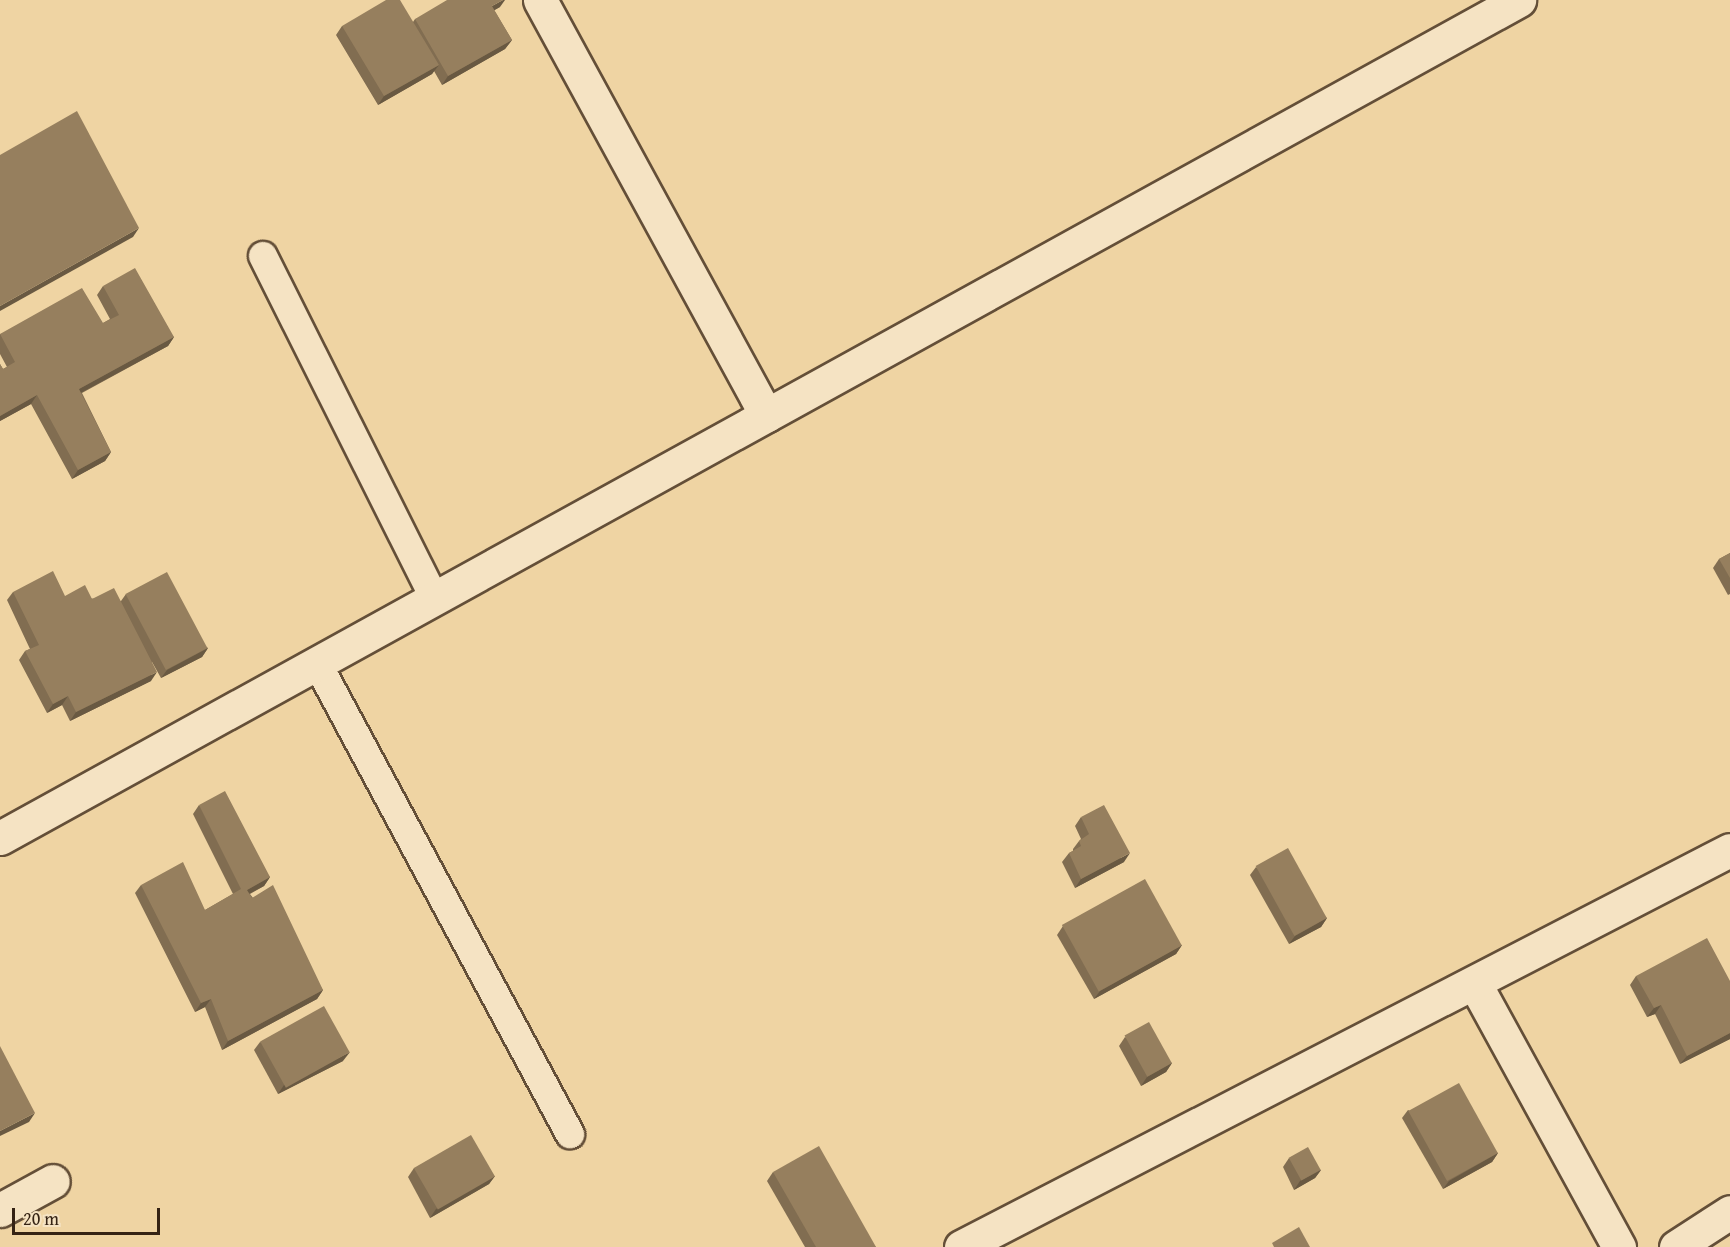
<!DOCTYPE html>
<style>
body{margin:0}
#map{position:relative;width:1730px;height:1247px;overflow:hidden;background:#efd4a3;font-family:"Gentium Book Plus",serif}
div>[style]{position:absolute}
.roads{filter:drop-shadow(2px 0 #644f38) drop-shadow(-2px 0 #644f38) drop-shadow(0 2px #644f38) drop-shadow(0 -2px #644f38)}
.lane>*{height:28px;margin:-14px;padding:0 14px;transform-origin:14px;border-radius:14px;background:#f5e3c3}
.street>*{height:33px;margin:-16.5px;padding:0 16.5px;transform-origin:16.5px;border-radius:16.5px;background:#f5e3c3}
.wall>*{inset:0;background:#816d51}
.shaded-wall>*{inset:0;background:#695942}
.building>*{inset:0;background:#967f5e;transform-origin:0 0}
span{translate:-50% -50%;white-space:nowrap;text-align:center;line-height:1.15;-webkit-text-stroke:6px #f5e3c3;paint-order:stroke}
.scale{position:absolute;left:12px;top:1208px;width:148px;height:27px;box-sizing:border-box;border:3px solid #352314;border-top:0;padding-left:8px;font-size:18px;line-height:21px;white-space:nowrap;color:#352314;-webkit-text-stroke:4px #f5e3c3;paint-order:stroke}
</style>
<div id="map">
<div class="roads">
<div class="lane">
<div style="left:263px;top:256px;width:382px;rotate:63.4deg"></div>
<div style="left:317px;top:663px;width:535px;rotate:61.76deg"></div>
</div>
<div class="street">
<div style="left:540px;top:0;width:473px;rotate:61.4deg"></div>
<div style="left:0;top:838px;width:1735px;rotate:-28.88deg"></div>
<div style="left:1475px;top:984px;width:300px;rotate:61.3deg"></div>
<div style="left:0;top:1210px;width:60px;rotate:-28.7deg"></div>
<div style="left:961px;top:1247px;width:865px;rotate:-27.31deg"></div>
<div style="left:1676px;top:1247px;width:64px;rotate:-32.9deg"></div>
</div>
</div>
<div class="wall">
<div style="clip-path:polygon(500px 7px,494px 10px,512px 40px,505px 49px,442px 85px,434px 71px,432px 74px,378px 105px,336px 35px,342px 26px,413px 22px,415px 19px)"></div>
<div style="clip-path:polygon(103px 286px,174px 337px,168px 346px,82px 393px,111px 452px,105px 461px,72px 479px,31px 404px,0 421px,0 364px,3px 369px,7px 367px,0 354px,0 334px,103px 323px,110px 319px,97px 295px)"></div>
<div style="clip-path:polygon(1730px 553px,1730px 594px,1728px 595px,1713px 568px,1719px 559px)"></div>
<div style="clip-path:polygon(13px 592px,121px 601px,126px 594px,208px 648px,202px 657px,161px 678px,152px 662px,151px 681px,70px 721px,62px 705px,47px 713px,19px 660px,25px 651px,30px 649px,7px 600px)"></div>
<div style="clip-path:polygon(199px 805px,270px 877px,264px 886px,250px 894px,323px 990px,317px 999px,222px 1050px,205px 1007px,195px 1012px,135px 893px,141px 885px,205px 910px,233px 894px,193px 814px)"></div>
<div style="clip-path:polygon(1081px 817px,1124px 862px,1075px 888px,1062px 862px,1069px 853px,1073px 851px,1073px 849px,1079px 841px,1081px 839px,1075px 826px)"></div>
<div style="clip-path:polygon(1256px 867px,1327px 918px,1321px 927px,1289px 944px,1250px 875px)"></div>
<div style="clip-path:polygon(1063px 926px,1182px 945px,1176px 954px,1094px 999px,1057px 935px)"></div>
<div style="clip-path:polygon(1636px 976px,1730px 981px,1730px 1039px,1680px 1064px,1655px 1014px,1647px 1017px,1630px 985px)"></div>
<div style="clip-path:polygon(1125px 1037px,1172px 1063px,1166px 1072px,1141px 1086px,1119px 1046px)"></div>
<div style="clip-path:polygon(260px 1042px,343px 1061px,278px 1094px,254px 1050px)"></div>
<div style="clip-path:polygon(1408px 1110px,1498px 1153px,1492px 1162px,1443px 1189px,1402px 1118px)"></div>
<div style="clip-path:polygon(1289px 1158px,1321px 1170px,1315px 1178px,1294px 1190px,1283px 1167px)"></div>
<div style="clip-path:polygon(414px 1168px,495px 1176px,489px 1184px,430px 1218px,408px 1177px)"></div>
<div style="clip-path:polygon(773px 1172px,876px 1247px,805px 1247px,767px 1181px)"></div>
</div>
<div class="shaded-wall">
<div style="clip-path:polygon(503px 0,505px 0,500px 7px,486px 15px,492px 6px)"></div>
<div style="clip-path:polygon(512px 40px,505px 49px,442px 85px,448px 76px)"></div>
<div style="clip-path:polygon(439px 65px,432px 74px,378px 105px,384px 96px)"></div>
<div style="clip-path:polygon(139px 228px,133px 237px,0 311px,0 306px)"></div>
<div style="clip-path:polygon(174px 337px,168px 346px,73px 397px,79px 389px)"></div>
<div style="clip-path:polygon(37px 395px,31px 404px,0 421px,0 416px)"></div>
<div style="clip-path:polygon(111px 452px,105px 461px,72px 479px,78px 470px)"></div>
<div style="clip-path:polygon(208px 648px,202px 657px,161px 678px,167px 670px)"></div>
<div style="clip-path:polygon(157px 672px,151px 681px,70px 721px,76px 712px)"></div>
<div style="clip-path:polygon(68px 696px,62px 705px,47px 713px,53px 704px)"></div>
<div style="clip-path:polygon(1130px 853px,1124px 862px,1075px 888px,1081px 879px)"></div>
<div style="clip-path:polygon(270px 877px,264px 886px,241px 898px,247px 890px)"></div>
<div style="clip-path:polygon(1327px 918px,1321px 927px,1289px 944px,1295px 936px)"></div>
<div style="clip-path:polygon(1182px 945px,1176px 954px,1094px 999px,1100px 991px)"></div>
<div style="clip-path:polygon(323px 990px,317px 999px,222px 1050px,228px 1041px)"></div>
<div style="clip-path:polygon(211px 999px,205px 1007px,195px 1012px,201px 1003px)"></div>
<div style="clip-path:polygon(1661px 1005px,1655px 1014px,1647px 1017px,1654px 1008px)"></div>
<div style="clip-path:polygon(1730px 1033px,1730px 1039px,1680px 1064px,1687px 1056px)"></div>
<div style="clip-path:polygon(350px 1052px,343px 1061px,278px 1094px,284px 1085px)"></div>
<div style="clip-path:polygon(1172px 1063px,1166px 1072px,1141px 1086px,1147px 1077px)"></div>
<div style="clip-path:polygon(35px 1113px,29px 1122px,0 1136px,0 1131px)"></div>
<div style="clip-path:polygon(1498px 1153px,1492px 1162px,1443px 1189px,1449px 1181px)"></div>
<div style="clip-path:polygon(1321px 1170px,1315px 1178px,1294px 1190px,1300px 1181px)"></div>
<div style="clip-path:polygon(495px 1176px,489px 1184px,430px 1218px,436px 1209px)"></div>
</div>
<div class="building">
<div style="clip-path:polygon(386px 0,400px 0,439px 65px,384px 96px,342px 26px)"></div>
<div style="clip-path:polygon(447px 0,503px 0,492px 6px,512px 40px,448px 76px,415px 19px)"></div>
<div style="clip-path:polygon(77px 111px,139px 228px,0 306px,0 155px)"></div>
<div style="clip-path:polygon(135px 268px,174px 337px,79px 389px,111px 452px,78px 470px,37px 395px,0 416px,0 364px,3px 369px,15px 362px,0 334px,82px 288px,103px 323px,119px 315px,103px 286px)"></div>
<div style="clip-path:polygon(1730px 553px,1730px 578px,1719px 559px)"></div>
<div style="clip-path:polygon(53px 571px,65px 596px,85px 585px,92px 599px,114px 588px,157px 672px,76px 712px,68px 696px,53px 704px,25px 651px,39px 645px,13px 592px)"></div>
<div style="left:167px;top:572px;width:86px;height:47px;rotate:62deg"></div>
<div style="clip-path:polygon(225px 791px,270px 877px,247px 890px,252px 898px,273px 885px,323px 990px,228px 1041px,211px 999px,201px 1003px,141px 885px,183px 862px,205px 910px,241px 889px,199px 805px)"></div>
<div style="clip-path:polygon(1104px 805px,1130px 853px,1081px 879px,1069px 853px,1081px 846px,1079px 841px,1089px 834px,1081px 817px)"></div>
<div style="left:1288px;top:848px;width:80px;height:37px;rotate:61deg"></div>
<div style="left:1145px;top:879px;width:76px;height:95px;rotate:61deg"></div>
<div style="clip-path:polygon(1707px 938px,1730px 981px,1730px 1033px,1687px 1056px,1661px 1005px,1654px 1008px,1636px 976px)"></div>
<div style="left:324px;top:1006px;width:53px;height:73px;rotate:61deg"></div>
<div style="left:1149px;top:1022px;width:47px;height:28px;rotate:61deg"></div>
<div style="clip-path:polygon(0 1046px,35px 1113px,0 1131px)"></div>
<div style="left:1459px;top:1083px;width:80px;height:58px;rotate:61deg"></div>
<div style="left:471px;top:1135px;width:48px;height:66px;rotate:60deg"></div>
<div style="clip-path:polygon(819px 1146px,876px 1247px,816px 1247px,773px 1172px)"></div>
<div style="left:1308px;top:1147px;width:26px;height:22px;rotate:61deg"></div>
<div style="clip-path:polygon(1299px 1227px,1310px 1247px,1274px 1247px,1272px 1243px)"></div>
</div>
<div class="scale">20 m</div>
</div>
